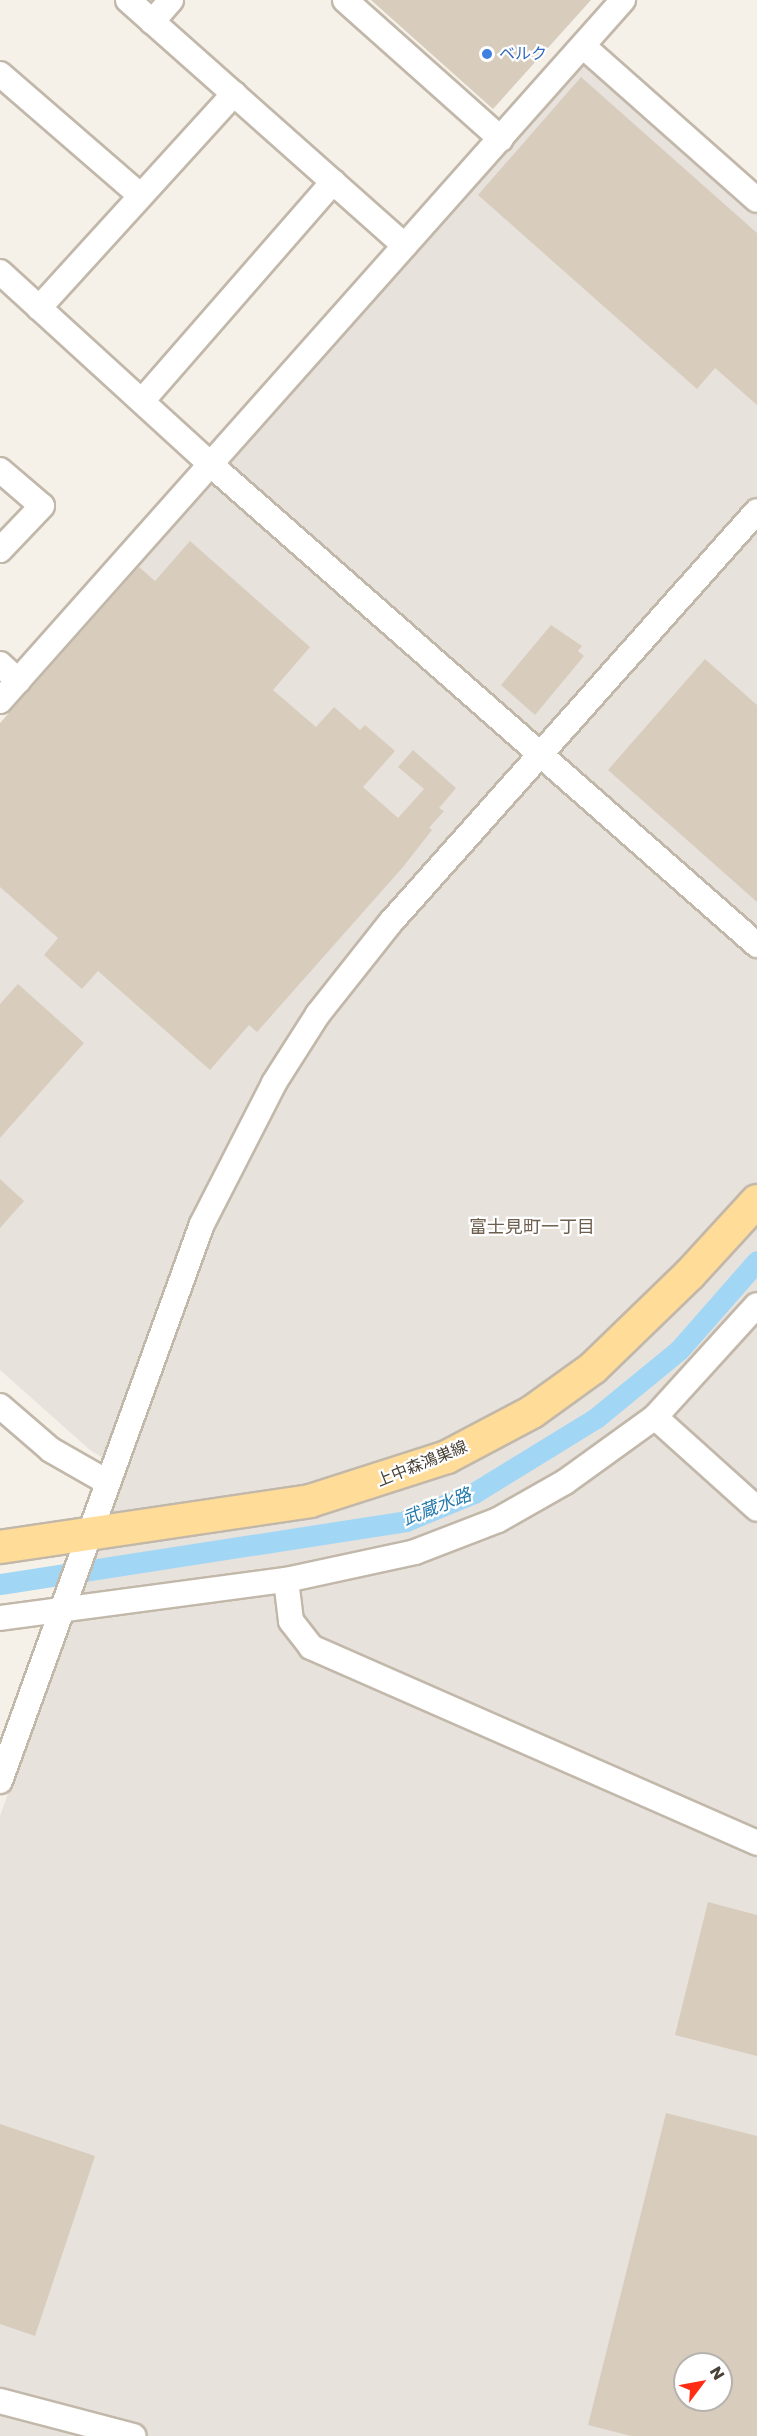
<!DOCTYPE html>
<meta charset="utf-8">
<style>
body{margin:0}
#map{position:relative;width:757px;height:2436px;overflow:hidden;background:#f5f1e8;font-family:Poppins,"Noto Sans JP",sans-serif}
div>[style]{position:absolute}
.industrial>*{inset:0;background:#e8e2dd}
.canal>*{height:21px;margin:-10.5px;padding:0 10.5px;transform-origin:10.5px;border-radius:10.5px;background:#a1d7f5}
.building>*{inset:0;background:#d8ccbd}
.roads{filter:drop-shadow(2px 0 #c2b8aa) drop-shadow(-2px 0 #c2b8aa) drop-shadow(0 2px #c2b8aa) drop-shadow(0 -2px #c2b8aa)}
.minor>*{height:24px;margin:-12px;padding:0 12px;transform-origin:12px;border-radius:12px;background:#fff}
.major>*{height:32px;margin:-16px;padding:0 16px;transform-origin:16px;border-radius:16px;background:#ffdc98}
.dots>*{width:16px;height:16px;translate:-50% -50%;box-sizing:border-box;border:3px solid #fff;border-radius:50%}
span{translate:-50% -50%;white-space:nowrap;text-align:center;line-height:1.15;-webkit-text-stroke:4.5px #fff;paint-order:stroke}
.shop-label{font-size:16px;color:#366cbe}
.left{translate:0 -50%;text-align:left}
.street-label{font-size:16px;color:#494136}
.neighbourhood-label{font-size:18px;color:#6d5e4d}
.water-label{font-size:18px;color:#257aad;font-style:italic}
.north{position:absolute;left:673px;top:2352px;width:60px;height:60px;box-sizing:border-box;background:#fff;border:2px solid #b6b3af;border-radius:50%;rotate:58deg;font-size:16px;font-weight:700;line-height:24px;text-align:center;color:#494136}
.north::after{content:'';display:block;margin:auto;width:21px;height:27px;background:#ff2d16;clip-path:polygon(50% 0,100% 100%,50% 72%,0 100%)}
</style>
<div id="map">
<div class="industrial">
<div style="clip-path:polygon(evenodd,585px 63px,757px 214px,757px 2436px,0 2436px,0 1816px,124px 1471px,90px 1450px,0 1370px,0 724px,585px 63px,685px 2364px,721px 2364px,721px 2400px,685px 2400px,685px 2364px)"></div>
</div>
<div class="canal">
<div style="left:0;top:1584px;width:411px;rotate:-8.8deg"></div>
<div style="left:406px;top:1521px;width:74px;rotate:-22.4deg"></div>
<div style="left:474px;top:1493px;width:143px;rotate:-31.6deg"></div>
<div style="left:596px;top:1418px;width:107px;rotate:-39.3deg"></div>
<div style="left:679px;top:1350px;width:118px;rotate:-48.8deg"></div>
</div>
<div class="building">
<div style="clip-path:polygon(371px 0,591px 0,493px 109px)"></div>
<div style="clip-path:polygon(581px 77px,757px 233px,757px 405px,715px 368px,697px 389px,478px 195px)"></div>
<div style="clip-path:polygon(190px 541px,310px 647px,273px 690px,316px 727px,334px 707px,360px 730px,365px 725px,395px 751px,363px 787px,398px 818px,424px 789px,398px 767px,413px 750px,456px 788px,439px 808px,444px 811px,429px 828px,432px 830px,403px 867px,257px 1032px,249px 1025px,210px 1070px,98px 971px,82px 989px,44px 955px,58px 938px,0 887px,0 723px,139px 567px,155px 581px)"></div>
<div style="clip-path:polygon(551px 625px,582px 646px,578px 651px,584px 656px,535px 715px,501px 685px)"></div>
<div style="clip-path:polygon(705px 659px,757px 705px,757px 902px,608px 770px)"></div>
<div style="clip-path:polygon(18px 984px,84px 1043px,0 1138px,0 1004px)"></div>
<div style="clip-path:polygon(0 1179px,24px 1201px,0 1228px)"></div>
<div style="clip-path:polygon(708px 1902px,757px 1915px,757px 2056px,675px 2035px)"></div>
<div style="clip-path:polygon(evenodd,666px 2113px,757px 2136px,757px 2436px,631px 2436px,588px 2425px,666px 2113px,685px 2364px,721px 2364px,721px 2400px,685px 2400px,685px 2364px)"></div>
<div style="clip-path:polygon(0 2124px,95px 2156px,35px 2336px,0 2324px)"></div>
</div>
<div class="roads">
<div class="minor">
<div style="left:128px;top:0;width:370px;rotate:41.6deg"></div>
<div style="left:345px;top:0;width:209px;rotate:41.7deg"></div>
<div style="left:152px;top:22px;width:29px;rotate:-49deg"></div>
<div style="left:583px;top:46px;width:232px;rotate:41.5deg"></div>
<div style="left:0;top:74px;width:186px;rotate:40.9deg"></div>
<div style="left:0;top:272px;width:283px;rotate:42.4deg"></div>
<div style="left:209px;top:463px;width:730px;rotate:41.33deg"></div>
<div style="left:39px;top:308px;width:290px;rotate:-47.7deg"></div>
<div style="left:142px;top:401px;width:291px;rotate:-48.9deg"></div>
<div style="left:0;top:470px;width:55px;rotate:40.6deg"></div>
<div style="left:42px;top:506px;width:61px;rotate:133.7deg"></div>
<div style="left:0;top:664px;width:25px;rotate:43deg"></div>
<div style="left:0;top:701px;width:938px;rotate:-48.37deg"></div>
<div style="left:0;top:1406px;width:67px;rotate:40.8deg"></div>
<div style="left:51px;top:1450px;width:64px;rotate:29.7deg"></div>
<div style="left:655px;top:1417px;width:137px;rotate:42deg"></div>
<div style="left:286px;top:1580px;width:41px;rotate:83deg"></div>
<div style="left:291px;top:1621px;width:33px;rotate:52deg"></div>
<div style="left:311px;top:1647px;width:487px;rotate:23.7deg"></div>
<div style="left:0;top:1618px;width:289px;rotate:-7.6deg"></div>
<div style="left:286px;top:1580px;width:132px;rotate:-12.2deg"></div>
<div style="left:415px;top:1552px;width:89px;rotate:-21.1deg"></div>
<div style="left:498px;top:1520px;width:77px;rotate:-29.6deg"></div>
<div style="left:565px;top:1482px;width:111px;rotate:-35.8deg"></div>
<div style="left:655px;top:1417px;width:151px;rotate:-47.7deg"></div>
<div style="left:0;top:1781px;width:592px;rotate:-70.07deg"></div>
<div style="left:202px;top:1224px;width:158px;rotate:-62.9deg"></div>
<div style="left:274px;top:1083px;width:82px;rotate:-57.5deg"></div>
<div style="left:318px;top:1014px;width:117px;rotate:-51.6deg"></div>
<div style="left:391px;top:922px;width:550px;rotate:-48.31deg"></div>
<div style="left:0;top:2401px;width:138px;rotate:14.7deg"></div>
</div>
<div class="major">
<div style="left:0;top:1547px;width:313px;rotate:-8.4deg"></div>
<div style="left:310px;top:1501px;width:144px;rotate:-17.8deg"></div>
<div style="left:447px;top:1457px;width:96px;rotate:-27.9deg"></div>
<div style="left:532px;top:1412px;width:75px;rotate:-35.8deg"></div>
<div style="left:593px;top:1368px;width:135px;rotate:-44.1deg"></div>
<div style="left:690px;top:1274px;width:99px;rotate:-47.5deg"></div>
</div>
</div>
<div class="dots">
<div style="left:487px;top:54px;background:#3f7fe0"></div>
</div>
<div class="shop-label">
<span class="left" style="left:499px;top:54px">ベルク</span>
</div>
<div class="street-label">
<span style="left:422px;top:1464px;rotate:-22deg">上中森鴻巣線</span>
</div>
<div class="neighbourhood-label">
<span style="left:532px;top:1227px">富士見町一丁目</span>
</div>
<div class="water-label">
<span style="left:437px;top:1507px;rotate:-21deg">武蔵水路</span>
</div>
<div class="north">N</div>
</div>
